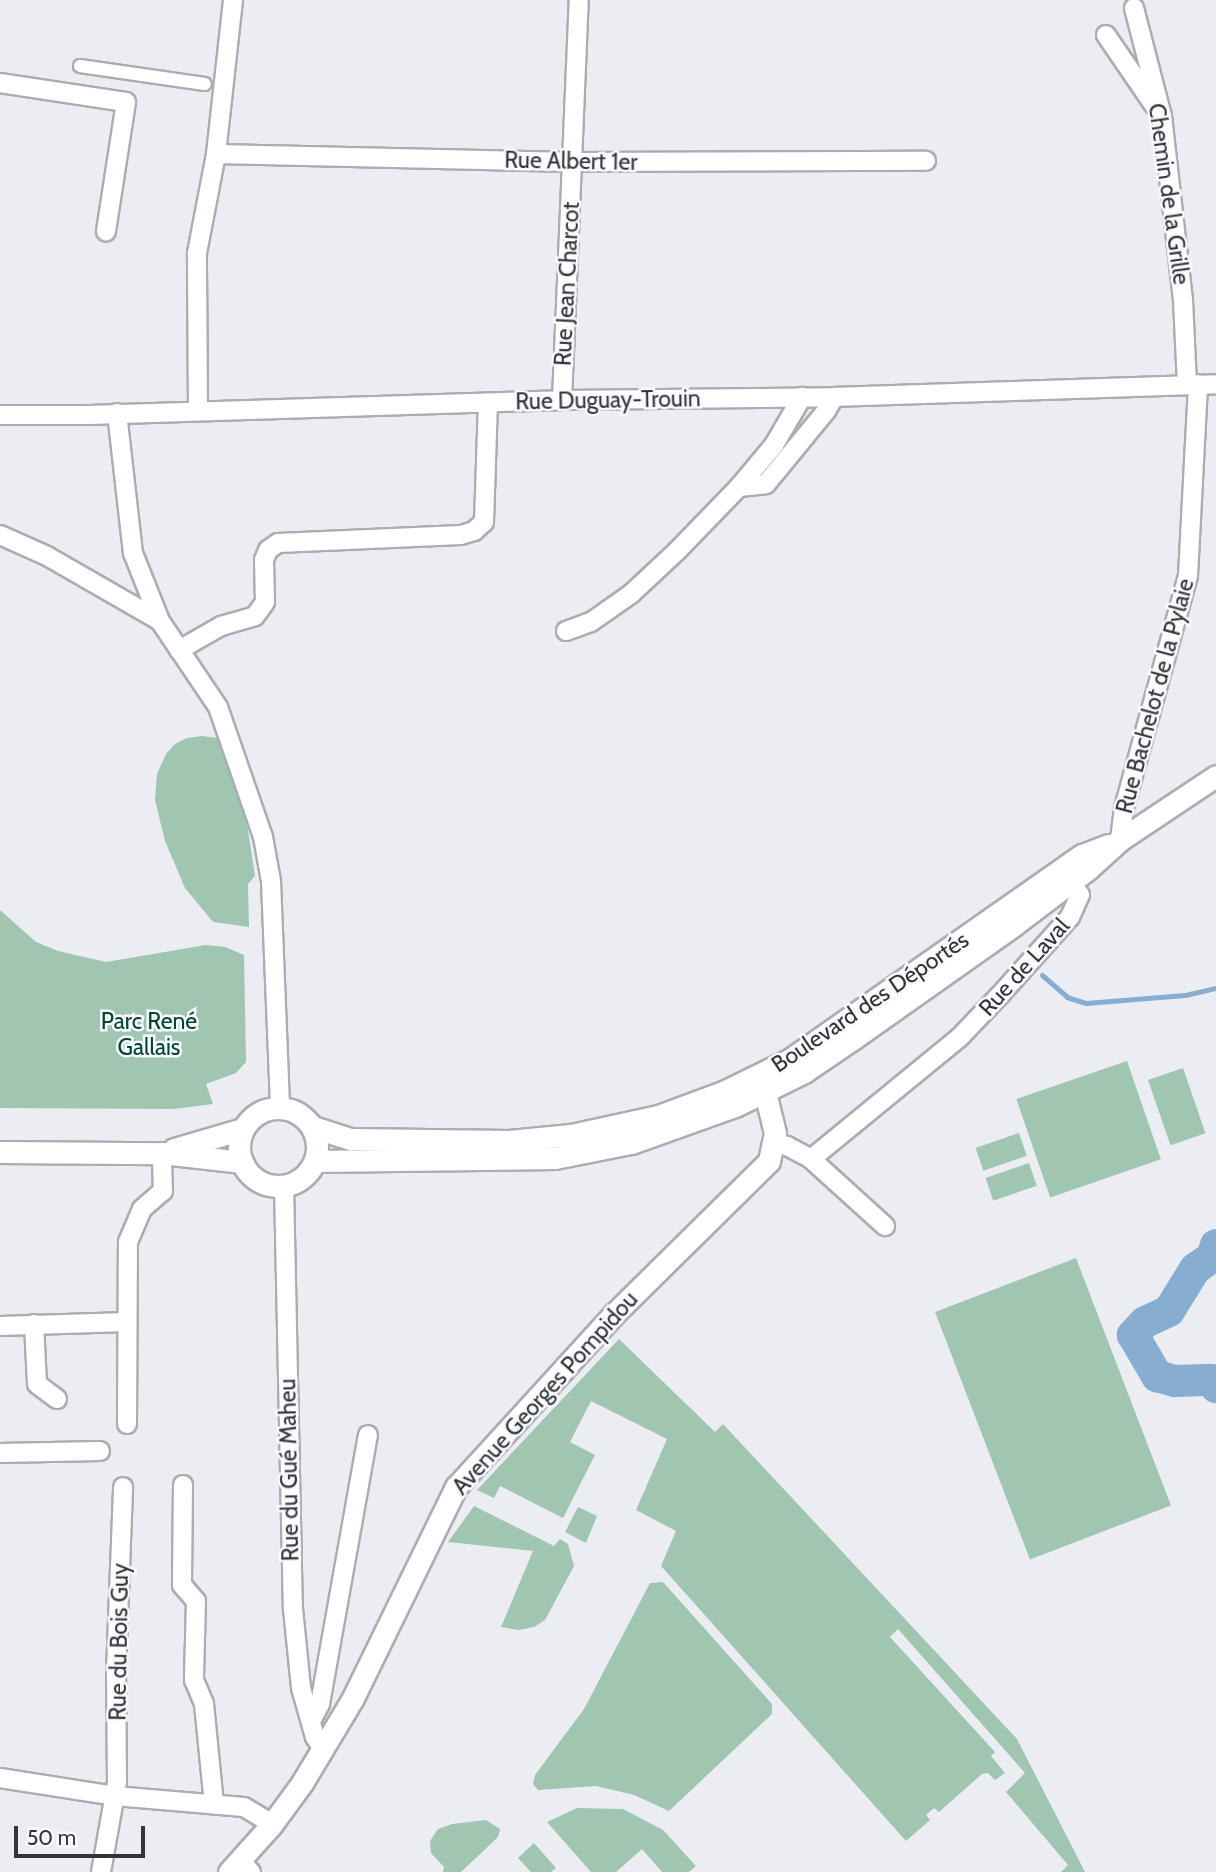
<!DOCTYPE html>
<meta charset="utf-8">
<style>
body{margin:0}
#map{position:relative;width:1216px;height:1872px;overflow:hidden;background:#ebedf3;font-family:Cabin,sans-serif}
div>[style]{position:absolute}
.green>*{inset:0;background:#a0c5b1;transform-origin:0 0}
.stream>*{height:5px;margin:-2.5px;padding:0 2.5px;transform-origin:2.5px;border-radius:2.5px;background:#87add1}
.river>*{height:32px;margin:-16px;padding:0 16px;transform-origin:16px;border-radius:16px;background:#87add1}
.roads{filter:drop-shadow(2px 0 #aaadb3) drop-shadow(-2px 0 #aaadb3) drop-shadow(0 2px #aaadb3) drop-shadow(0 -2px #aaadb3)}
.pedestrian>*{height:12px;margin:-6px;padding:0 6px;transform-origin:6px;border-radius:6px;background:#fff}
.minor>*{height:18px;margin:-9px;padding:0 9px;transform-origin:9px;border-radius:9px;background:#fff}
.tertiary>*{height:21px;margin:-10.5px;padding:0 10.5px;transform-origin:10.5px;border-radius:10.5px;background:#fff}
.tertiary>.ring{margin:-10.5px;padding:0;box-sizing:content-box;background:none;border:21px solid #fff;border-radius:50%}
span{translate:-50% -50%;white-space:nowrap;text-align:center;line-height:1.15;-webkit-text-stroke:5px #f9fafe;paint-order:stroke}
.street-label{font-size:23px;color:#343437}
.park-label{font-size:23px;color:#00462c}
.scale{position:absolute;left:14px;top:1826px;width:131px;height:32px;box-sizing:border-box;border:4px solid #343437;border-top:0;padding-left:9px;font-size:21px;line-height:24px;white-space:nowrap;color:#343437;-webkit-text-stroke:5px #f9fafe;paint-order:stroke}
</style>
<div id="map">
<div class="green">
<div style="clip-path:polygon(202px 736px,217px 738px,245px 810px,255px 876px,248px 884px,249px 927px,213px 922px,185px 888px,165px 841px,155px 800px,157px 774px,166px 754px,175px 744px,187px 738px)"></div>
<div style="clip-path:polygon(0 910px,36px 942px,58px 951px,106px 962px,206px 945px,225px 947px,244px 955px,246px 1062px,236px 1073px,206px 1084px,213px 1104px,174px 1109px,0 1108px)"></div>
<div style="left:1127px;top:1061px;width:104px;height:117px;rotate:71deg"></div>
<div style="left:1183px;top:1068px;width:69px;height:37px;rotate:71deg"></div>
<div style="left:1019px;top:1133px;width:24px;height:46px;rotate:71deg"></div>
<div style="left:1029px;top:1163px;width:24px;height:46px;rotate:71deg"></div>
<div style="left:1076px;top:1258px;width:265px;height:151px;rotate:69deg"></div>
<div style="clip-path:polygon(619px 1339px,715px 1432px,723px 1424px,1017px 1739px,1085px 1872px,1061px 1872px,1068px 1865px,1006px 1792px,1025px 1773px,898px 1629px,890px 1637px,995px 1752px,991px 1756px,1005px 1773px,995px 1780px,988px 1773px,982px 1774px,939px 1812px,934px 1808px,926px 1815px,930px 1820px,906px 1841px,661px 1566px,676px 1531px,636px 1510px,667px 1439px,591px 1401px,570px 1442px,595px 1455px,563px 1518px,500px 1486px,494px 1498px,477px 1490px)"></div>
<div style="clip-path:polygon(474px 1506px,554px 1546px,560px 1539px,568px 1544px,574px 1566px,545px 1620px,534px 1627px,519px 1630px,501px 1627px,533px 1551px,448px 1542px)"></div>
<div style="clip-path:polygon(578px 1507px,597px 1516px,586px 1543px,565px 1532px)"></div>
<div style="clip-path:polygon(663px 1582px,772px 1704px,772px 1714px,669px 1811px,634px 1795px,596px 1786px,538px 1790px,533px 1784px,535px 1775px,584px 1709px,650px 1583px)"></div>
<div style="clip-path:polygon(577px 1808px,623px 1809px,663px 1830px,696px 1866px,689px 1872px,662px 1872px,642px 1849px,616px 1872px,591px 1872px,547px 1822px)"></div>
<div style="clip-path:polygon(486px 1820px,500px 1829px,498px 1837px,461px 1872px,443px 1872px,444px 1867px,431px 1853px,430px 1841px,438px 1829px,452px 1824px)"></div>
<div style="clip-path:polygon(534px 1843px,556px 1868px,551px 1872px,531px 1872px,518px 1858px)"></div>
</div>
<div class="stream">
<div style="left:1042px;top:975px;width:33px;rotate:41deg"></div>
<div style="left:1067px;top:997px;width:20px;rotate:18deg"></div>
<div style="left:1086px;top:1003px;width:99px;rotate:-4.6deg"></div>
<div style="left:1185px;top:995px;width:32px;rotate:-13deg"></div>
</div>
<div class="river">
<div style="left:1216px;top:1245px;width:13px;rotate:108deg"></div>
<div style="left:1212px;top:1257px;width:21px;rotate:145deg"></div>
<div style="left:1195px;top:1269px;width:49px;rotate:121.8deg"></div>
<div style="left:1169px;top:1311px;width:26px;rotate:155deg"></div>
<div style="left:1145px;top:1322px;width:18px;rotate:133deg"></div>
<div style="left:1133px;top:1335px;width:48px;rotate:59.7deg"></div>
<div style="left:1157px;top:1376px;width:19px;rotate:16deg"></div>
<div style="left:1175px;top:1381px;width:36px;rotate:-2deg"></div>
<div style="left:1211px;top:1380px;width:9px;rotate:54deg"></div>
</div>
<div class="roads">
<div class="pedestrian">
<div style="left:80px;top:66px;width:126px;rotate:8.2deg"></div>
</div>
<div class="minor">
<div style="left:1134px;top:8px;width:112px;rotate:75.5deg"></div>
<div style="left:1162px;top:116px;width:185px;rotate:83.5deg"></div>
<div style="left:1183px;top:300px;width:84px;rotate:87.3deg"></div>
<div style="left:1106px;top:35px;width:85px;rotate:55.6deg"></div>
<div style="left:0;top:83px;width:127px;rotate:8.6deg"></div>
<div style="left:126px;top:102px;width:131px;rotate:98.8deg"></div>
<div style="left:216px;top:154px;width:356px;rotate:1.3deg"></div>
<div style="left:572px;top:162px;width:354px;rotate:-0.2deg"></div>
<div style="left:562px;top:400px;width:400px;rotate:-87.6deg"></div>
<div style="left:198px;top:410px;width:157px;rotate:-90.4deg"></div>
<div style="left:197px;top:253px;width:101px;rotate:-79.1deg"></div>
<div style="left:216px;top:154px;width:155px;rotate:-83.7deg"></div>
<div style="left:117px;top:413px;width:141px;rotate:83.5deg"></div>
<div style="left:133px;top:553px;width:73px;rotate:68.3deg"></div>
<div style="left:0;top:415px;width:89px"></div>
<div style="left:89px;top:415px;width:473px;rotate:-1.8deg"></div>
<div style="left:562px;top:400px;width:272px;rotate:-0.6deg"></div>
<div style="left:834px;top:397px;width:382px;rotate:-1.9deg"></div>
<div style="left:739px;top:487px;width:27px;rotate:-6deg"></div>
<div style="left:766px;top:484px;width:94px;rotate:-50.6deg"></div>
<div style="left:826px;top:411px;width:16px;rotate:-60deg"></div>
<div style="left:0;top:535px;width:51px;rotate:24.1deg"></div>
<div style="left:47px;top:556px;width:130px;rotate:29.9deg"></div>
<div style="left:160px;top:621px;width:104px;rotate:56deg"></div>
<div style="left:218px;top:707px;width:138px;rotate:70.9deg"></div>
<div style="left:263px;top:837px;width:45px;rotate:79.7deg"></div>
<div style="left:271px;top:881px;width:226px;rotate:87.7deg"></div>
<div style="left:566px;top:631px;width:27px;rotate:-20deg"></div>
<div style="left:591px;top:622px;width:49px;rotate:-35deg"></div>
<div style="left:631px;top:594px;width:63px;rotate:-43.1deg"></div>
<div style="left:677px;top:551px;width:89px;rotate:-45.9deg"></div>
<div style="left:739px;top:487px;width:55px;rotate:-50.2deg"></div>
<div style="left:774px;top:445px;width:56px;rotate:-59.7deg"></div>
<div style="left:179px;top:650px;width:48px;rotate:-29.7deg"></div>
<div style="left:221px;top:626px;width:35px;rotate:-16deg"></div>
<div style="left:255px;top:616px;width:17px;rotate:-54deg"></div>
<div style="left:265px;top:602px;width:42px;rotate:-91.4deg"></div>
<div style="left:264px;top:560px;width:11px;rotate:-68deg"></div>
<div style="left:268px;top:550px;width:12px;rotate:-35deg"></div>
<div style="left:278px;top:543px;width:183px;rotate:-2.5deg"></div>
<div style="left:461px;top:535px;width:14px;rotate:-17deg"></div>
<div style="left:474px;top:531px;width:13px;rotate:-42deg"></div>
<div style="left:484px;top:522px;width:119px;rotate:-88.1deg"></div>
<div style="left:1120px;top:840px;width:32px;rotate:-83deg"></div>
<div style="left:1124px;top:808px;width:241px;rotate:-74.6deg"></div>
<div style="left:1188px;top:576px;width:192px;rotate:-87deg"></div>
<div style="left:774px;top:1142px;width:14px;rotate:17deg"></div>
<div style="left:787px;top:1146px;width:27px;rotate:28deg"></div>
<div style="left:811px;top:1159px;width:100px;rotate:42.2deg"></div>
<div style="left:811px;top:1159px;width:191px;rotate:-39.3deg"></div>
<div style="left:959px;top:1038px;width:59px;rotate:-46.4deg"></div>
<div style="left:1000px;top:995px;width:105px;rotate:-48.1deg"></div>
<div style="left:1070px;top:917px;width:24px;rotate:-66deg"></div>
<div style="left:1080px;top:895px;width:16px;rotate:-125deg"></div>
<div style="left:284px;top:1186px;width:423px;rotate:88.8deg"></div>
<div style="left:293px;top:1609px;width:79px;rotate:84.2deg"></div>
<div style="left:301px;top:1688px;width:51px;rotate:74.1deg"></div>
<div style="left:315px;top:1737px;width:14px;rotate:56deg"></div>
<div style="left:34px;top:1324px;width:60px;rotate:87.1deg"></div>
<div style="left:37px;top:1384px;width:25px;rotate:37deg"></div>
<div style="left:0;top:1326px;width:127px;rotate:-1.8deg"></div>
<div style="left:127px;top:1424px;width:182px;rotate:-89.7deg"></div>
<div style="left:128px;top:1242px;width:36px;rotate:-67deg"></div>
<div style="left:142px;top:1209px;width:28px;rotate:-41deg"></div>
<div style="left:163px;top:1191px;width:38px;rotate:-92deg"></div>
<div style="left:0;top:1453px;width:100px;rotate:-1.1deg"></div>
<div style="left:183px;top:1485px;width:100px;rotate:90.6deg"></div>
<div style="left:182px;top:1585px;width:21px;rotate:49deg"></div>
<div style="left:196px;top:1601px;width:79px;rotate:91.5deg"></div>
<div style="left:194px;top:1680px;width:26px;rotate:67deg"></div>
<div style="left:204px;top:1704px;width:101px;rotate:84.3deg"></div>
<div style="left:311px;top:1721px;width:19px;rotate:-62deg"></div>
<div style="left:320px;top:1704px;width:273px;rotate:-79.9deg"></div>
<div style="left:0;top:1778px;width:116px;rotate:8.9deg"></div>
<div style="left:115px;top:1796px;width:129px;rotate:4.9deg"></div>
<div style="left:244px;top:1807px;width:33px;rotate:31deg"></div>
<div style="left:241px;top:1861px;width:15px;rotate:48deg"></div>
<div style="left:101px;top:1872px;width:91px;rotate:-79.9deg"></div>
<div style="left:117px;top:1782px;width:110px;rotate:-90.5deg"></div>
<div style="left:116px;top:1672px;width:185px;rotate:-87.8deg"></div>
</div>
<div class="tertiary">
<div class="ring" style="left:239px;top:1108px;width:57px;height:57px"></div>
<div style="left:313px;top:1127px;width:40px;rotate:18deg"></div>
<div style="left:351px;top:1139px;width:158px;rotate:0.7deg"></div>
<div style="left:509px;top:1141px;width:62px;rotate:-5.5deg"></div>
<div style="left:571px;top:1135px;width:89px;rotate:-12.3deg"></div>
<div style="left:658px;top:1116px;width:69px;rotate:-20.3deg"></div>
<div style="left:723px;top:1092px;width:73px;rotate:-25.9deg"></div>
<div style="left:789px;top:1060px;width:358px;rotate:-35deg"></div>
<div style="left:1082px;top:855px;width:28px;rotate:-21deg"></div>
<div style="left:174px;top:1149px;width:72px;rotate:-16.2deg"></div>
<div style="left:0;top:1152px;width:162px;rotate:0.4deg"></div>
<div style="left:162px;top:1153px;width:81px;rotate:6.4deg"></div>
<div style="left:315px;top:1161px;width:240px;rotate:-0.7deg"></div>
<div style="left:555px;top:1158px;width:77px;rotate:-11.2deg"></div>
<div style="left:631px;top:1143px;width:110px;rotate:-19.6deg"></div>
<div style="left:735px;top:1106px;width:77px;rotate:-26.2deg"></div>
<div style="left:804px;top:1072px;width:60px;rotate:-34.2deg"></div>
<div style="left:854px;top:1038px;width:196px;rotate:-35.2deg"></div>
<div style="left:1014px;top:925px;width:93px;rotate:-37.1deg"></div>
<div style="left:1088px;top:869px;width:43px;rotate:-42.2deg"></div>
<div style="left:1120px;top:840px;width:115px;rotate:-33.7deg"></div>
<div style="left:229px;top:1872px;width:64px;rotate:-48.1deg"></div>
<div style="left:272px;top:1824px;width:51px;rotate:-53.8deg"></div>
<div style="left:302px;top:1783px;width:99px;rotate:-59deg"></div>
<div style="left:353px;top:1698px;width:235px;rotate:-64deg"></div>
<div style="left:456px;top:1487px;width:233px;rotate:-47.6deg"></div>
<div style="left:613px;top:1315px;width:219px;rotate:-44.6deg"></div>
<div style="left:769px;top:1161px;width:29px;rotate:-78deg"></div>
<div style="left:775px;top:1133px;width:59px;rotate:-103.8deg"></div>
</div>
</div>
<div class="street-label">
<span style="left:571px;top:161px;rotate:1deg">Rue Albert 1er</span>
<span style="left:1169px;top:194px;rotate:82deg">Chemin de la Grille</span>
<span style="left:567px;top:284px;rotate:-87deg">Rue Jean Charcot</span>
<span style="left:608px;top:400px;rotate:-1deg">Rue Duguay-Trouin</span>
<span style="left:1155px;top:696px;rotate:-75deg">Rue Bachelot de la Pylaie</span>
<span style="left:1024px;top:967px;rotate:-48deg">Rue de Laval</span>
<span style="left:870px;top:1002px;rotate:-34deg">Boulevard des Déportés</span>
<span style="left:545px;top:1393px;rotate:-48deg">Avenue Georges Pompidou</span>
<span style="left:289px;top:1470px;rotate:-91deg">Rue du Gué Maheu</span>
<span style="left:119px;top:1642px;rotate:-89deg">Rue du Bois Guy</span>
</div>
<div class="park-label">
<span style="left:149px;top:1034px">Parc René<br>Gallais</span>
</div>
<div class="scale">50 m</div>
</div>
